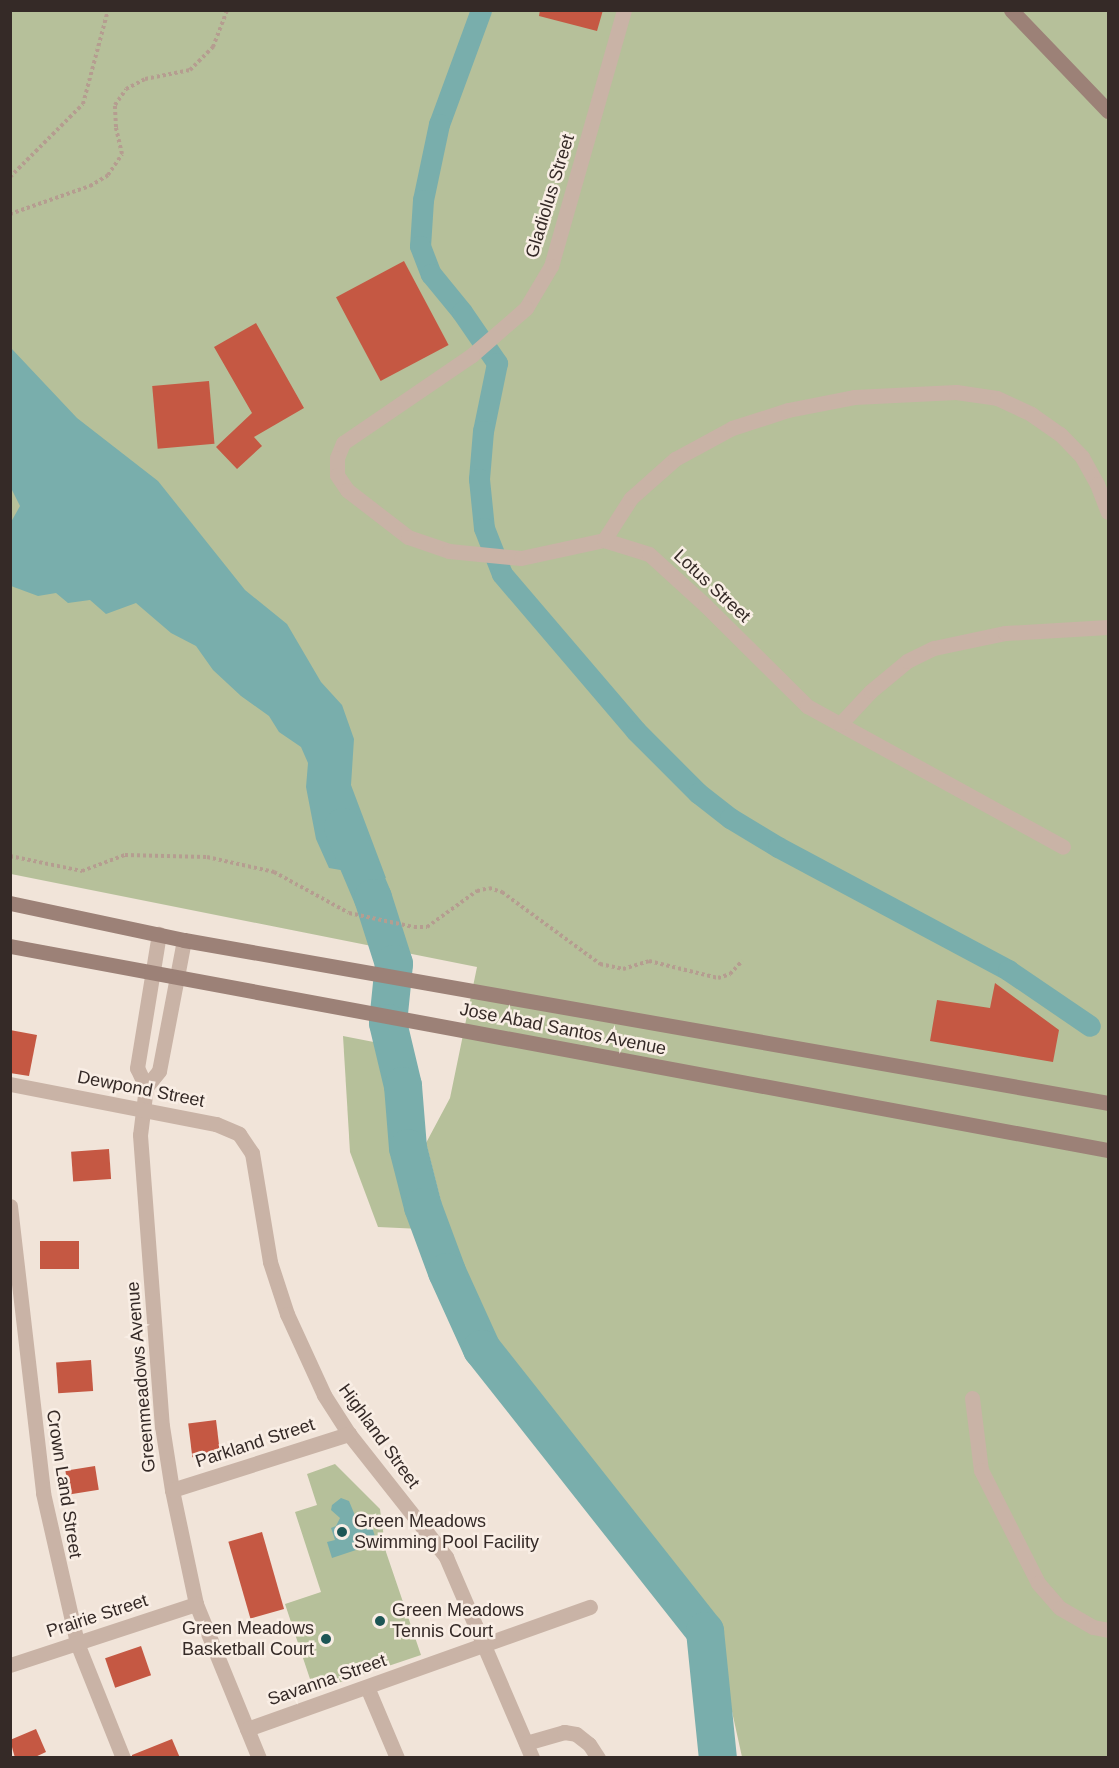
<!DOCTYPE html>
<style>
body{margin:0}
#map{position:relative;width:1119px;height:1768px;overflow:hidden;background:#f1e4d9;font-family:Arial,sans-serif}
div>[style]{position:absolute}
.green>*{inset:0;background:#b6c09a}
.water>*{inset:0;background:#79aeac}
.canal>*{height:21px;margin:-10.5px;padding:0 10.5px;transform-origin:10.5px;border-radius:10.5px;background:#79aeac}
.river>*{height:38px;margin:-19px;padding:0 19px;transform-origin:19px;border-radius:19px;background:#79aeac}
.building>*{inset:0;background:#c55843;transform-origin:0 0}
.path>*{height:4px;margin-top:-2px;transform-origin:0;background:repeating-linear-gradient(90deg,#b59d90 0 3px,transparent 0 6px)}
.street>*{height:15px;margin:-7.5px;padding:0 7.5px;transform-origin:7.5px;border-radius:7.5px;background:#c9b3a6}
.secondary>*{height:15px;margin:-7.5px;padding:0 7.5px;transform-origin:7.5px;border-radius:7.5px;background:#9c8177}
.dots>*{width:16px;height:16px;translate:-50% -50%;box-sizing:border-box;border:3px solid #f9eee5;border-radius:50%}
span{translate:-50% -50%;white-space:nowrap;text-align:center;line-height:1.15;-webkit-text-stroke:5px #f9eee5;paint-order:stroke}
.street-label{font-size:18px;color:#352a27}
.poi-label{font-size:18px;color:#352a27}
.left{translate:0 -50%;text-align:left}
.right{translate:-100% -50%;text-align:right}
.frame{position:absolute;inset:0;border:12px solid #352a27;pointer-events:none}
</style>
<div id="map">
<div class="green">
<div style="clip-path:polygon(10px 11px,1108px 11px,1108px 1757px,742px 1757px,713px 1625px,493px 1335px,450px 1237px,426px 1143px,450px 1098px,477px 967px,11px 874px)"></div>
<div style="clip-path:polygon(343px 1036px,384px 1044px,421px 1229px,378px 1227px,350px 1152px)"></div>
<div style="clip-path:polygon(335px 1464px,380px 1509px,386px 1552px,421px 1655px,314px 1691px,285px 1604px,321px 1592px,295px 1512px,317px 1505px,307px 1474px)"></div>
</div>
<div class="water">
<div style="clip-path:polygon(11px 348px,77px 418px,158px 481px,245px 590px,287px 624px,321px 682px,342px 705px,354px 739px,351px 785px,386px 878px,329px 868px,316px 839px,306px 787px,308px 763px,301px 747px,279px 732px,269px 716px,241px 696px,213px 670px,196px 646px,171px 633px,136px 603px,106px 614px,90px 600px,68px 603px,56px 593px,38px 596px,11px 586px,11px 522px,20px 506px,11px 488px)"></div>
<div style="clip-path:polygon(341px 1498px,349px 1501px,361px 1530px,372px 1527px,377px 1543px,332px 1558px,327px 1542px,335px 1540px,331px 1528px,336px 1526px,340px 1518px,331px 1510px,332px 1505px)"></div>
</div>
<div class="canal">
<div style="left:481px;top:10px;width:121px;rotate:110.2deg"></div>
<div style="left:439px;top:124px;width:78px;rotate:101.9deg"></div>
<div style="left:423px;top:200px;width:46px;rotate:93.7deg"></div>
<div style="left:420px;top:246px;width:30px;rotate:69deg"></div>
<div style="left:431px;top:274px;width:49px;rotate:50.8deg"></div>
<div style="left:462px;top:312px;width:62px;rotate:55.5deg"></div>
<div style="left:497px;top:363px;width:69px;rotate:101.6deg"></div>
<div style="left:483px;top:431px;width:48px;rotate:94.8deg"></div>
<div style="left:479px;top:479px;width:49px;rotate:84.2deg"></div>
<div style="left:484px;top:528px;width:49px;rotate:68.6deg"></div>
<div style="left:502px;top:574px;width:206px;rotate:49.5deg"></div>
<div style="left:636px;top:731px;width:88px;rotate:45deg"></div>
<div style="left:698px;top:793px;width:41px;rotate:38deg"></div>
<div style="left:730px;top:818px;width:56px;rotate:31.1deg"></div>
<div style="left:778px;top:847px;width:261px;rotate:28.1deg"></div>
<div style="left:1008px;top:970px;width:99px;rotate:34.3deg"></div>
</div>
<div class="river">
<div style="left:343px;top:827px;width:77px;rotate:67.1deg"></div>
<div style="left:373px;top:898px;width:69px;rotate:72.3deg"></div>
<div style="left:394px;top:964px;width:59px;rotate:95.8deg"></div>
<div style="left:388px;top:1023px;width:65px;rotate:76.6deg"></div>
<div style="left:403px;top:1086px;width:62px;rotate:85.4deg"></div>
<div style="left:408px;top:1148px;width:61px;rotate:75.7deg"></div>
<div style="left:423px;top:1207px;width:69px;rotate:69.7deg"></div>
<div style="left:447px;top:1272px;width:85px;rotate:65.6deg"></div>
<div style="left:482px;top:1349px;width:360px;rotate:51.7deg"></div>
<div style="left:705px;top:1631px;width:128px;rotate:84.2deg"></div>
</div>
<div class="building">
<div style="clip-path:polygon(540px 10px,603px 10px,597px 31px,539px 16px)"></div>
<div style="left:404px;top:261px;width:95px;height:77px;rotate:62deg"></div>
<div style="clip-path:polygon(256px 323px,304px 408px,254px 437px,262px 446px,237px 469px,216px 447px,252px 413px,214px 347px)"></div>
<div style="left:209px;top:381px;width:63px;height:57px;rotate:85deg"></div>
<div style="clip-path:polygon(995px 983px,1059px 1030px,1053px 1062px,930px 1041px,937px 1000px,990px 1008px)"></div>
<div style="clip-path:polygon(10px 1030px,37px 1035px,29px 1076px,10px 1073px)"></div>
<div style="left:109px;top:1149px;width:30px;height:38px;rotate:86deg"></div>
<div style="left:79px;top:1241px;width:28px;height:39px;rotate:90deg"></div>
<div style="left:91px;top:1360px;width:31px;height:35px;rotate:86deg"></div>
<div style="left:216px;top:1420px;width:34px;height:28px;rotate:83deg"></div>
<div style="left:95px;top:1466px;width:24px;height:30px;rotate:81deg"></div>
<div style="left:262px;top:1532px;width:80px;height:35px;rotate:74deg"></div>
<div style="left:141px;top:1646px;width:31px;height:38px;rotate:71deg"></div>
<div style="clip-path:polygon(36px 1729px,46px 1752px,33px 1758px,15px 1758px,10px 1740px)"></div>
<div style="clip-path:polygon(172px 1739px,180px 1758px,132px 1758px,132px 1755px)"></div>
</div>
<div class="path">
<div style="left:10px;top:177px;width:103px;rotate:-45deg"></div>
<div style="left:83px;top:104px;width:97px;rotate:-75.1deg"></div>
<div style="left:10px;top:214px;width:85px;rotate:-19.3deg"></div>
<div style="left:90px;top:186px;width:21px;rotate:-31deg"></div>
<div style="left:108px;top:175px;width:25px;rotate:-56deg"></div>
<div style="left:122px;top:154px;width:28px;rotate:-103deg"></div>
<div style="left:116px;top:127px;width:22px;rotate:-93deg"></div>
<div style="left:115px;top:105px;width:19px;rotate:-55deg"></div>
<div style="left:126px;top:89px;width:21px;rotate:-28deg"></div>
<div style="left:145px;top:79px;width:46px;rotate:-11.3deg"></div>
<div style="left:190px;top:70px;width:33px;rotate:-45deg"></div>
<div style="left:213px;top:47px;width:40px;rotate:-69deg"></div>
<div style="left:10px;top:856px;width:74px;rotate:11.8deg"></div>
<div style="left:82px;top:871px;width:46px;rotate:-20.4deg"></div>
<div style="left:125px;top:855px;width:82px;rotate:1.4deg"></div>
<div style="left:207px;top:857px;width:69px;rotate:12.6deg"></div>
<div style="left:274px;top:872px;width:85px;rotate:28.7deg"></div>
<div style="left:349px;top:913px;width:66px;rotate:12.2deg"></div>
<div style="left:414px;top:927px;width:13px"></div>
<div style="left:427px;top:927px;width:62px;rotate:-35.8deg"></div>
<div style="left:477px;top:891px;width:12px;rotate:-14deg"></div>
<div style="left:489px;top:888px;width:14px;rotate:17deg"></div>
<div style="left:502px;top:892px;width:122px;rotate:36.3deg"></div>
<div style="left:600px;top:964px;width:24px;rotate:12deg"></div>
<div style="left:623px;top:969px;width:27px;rotate:-17deg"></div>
<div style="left:649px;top:961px;width:71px;rotate:13.8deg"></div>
<div style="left:718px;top:978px;width:13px;rotate:-18deg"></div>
<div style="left:730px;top:974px;width:18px;rotate:-47deg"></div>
</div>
<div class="street">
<div style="left:624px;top:10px;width:266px;rotate:105.9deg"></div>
<div style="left:551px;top:266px;width:49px;rotate:120.8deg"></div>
<div style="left:526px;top:308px;width:72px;rotate:139deg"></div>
<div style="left:472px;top:355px;width:156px;rotate:145.7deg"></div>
<div style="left:343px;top:443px;width:16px;rotate:112deg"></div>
<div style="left:337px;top:458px;width:17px;rotate:90deg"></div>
<div style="left:337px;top:475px;width:18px;rotate:56deg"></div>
<div style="left:347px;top:490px;width:77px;rotate:37.6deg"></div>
<div style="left:408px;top:537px;width:43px;rotate:18.9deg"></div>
<div style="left:449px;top:551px;width:72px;rotate:5.6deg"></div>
<div style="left:521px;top:558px;width:85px;rotate:-12.2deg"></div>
<div style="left:604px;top:540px;width:47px;rotate:17.3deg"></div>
<div style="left:649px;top:554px;width:76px;rotate:42.3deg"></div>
<div style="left:705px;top:605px;width:144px;rotate:44.7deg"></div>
<div style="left:807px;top:706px;width:292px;rotate:28.8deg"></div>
<div style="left:604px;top:540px;width:50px;rotate:-57.3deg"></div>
<div style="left:631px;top:498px;width:59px;rotate:-41.6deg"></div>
<div style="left:675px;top:459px;width:65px;rotate:-28.5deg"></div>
<div style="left:732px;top:428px;width:59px;rotate:-17.8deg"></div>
<div style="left:788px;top:410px;width:67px;rotate:-11.1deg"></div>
<div style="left:854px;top:397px;width:102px;rotate:-2.8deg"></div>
<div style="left:956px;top:392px;width:41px;rotate:8.3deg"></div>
<div style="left:997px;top:398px;width:38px;rotate:25deg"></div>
<div style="left:1031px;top:414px;width:35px;rotate:35deg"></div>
<div style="left:1060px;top:434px;width:32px;rotate:46deg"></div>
<div style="left:1082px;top:457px;width:31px;rotate:61deg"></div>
<div style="left:1097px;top:484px;width:30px;rotate:69deg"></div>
<div style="left:840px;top:724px;width:45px;rotate:-46.8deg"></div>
<div style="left:871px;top:691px;width:47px;rotate:-39.8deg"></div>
<div style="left:907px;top:661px;width:30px;rotate:-26deg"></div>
<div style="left:934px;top:648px;width:73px;rotate:-11.9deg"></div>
<div style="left:1005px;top:633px;width:103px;rotate:-3.3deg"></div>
<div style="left:184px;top:940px;width:133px;rotate:100.8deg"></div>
<div style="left:159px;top:1071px;width:21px;rotate:129deg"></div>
<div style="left:146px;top:1087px;width:48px;rotate:97.1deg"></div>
<div style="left:140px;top:1135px;width:292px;rotate:85.7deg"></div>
<div style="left:162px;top:1426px;width:65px;rotate:81.1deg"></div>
<div style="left:172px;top:1490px;width:116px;rotate:78.1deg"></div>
<div style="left:196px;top:1604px;width:166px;rotate:67.8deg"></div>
<div style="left:10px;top:1084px;width:210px;rotate:11deg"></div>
<div style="left:216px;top:1124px;width:25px;rotate:23deg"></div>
<div style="left:239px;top:1134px;width:23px;rotate:56deg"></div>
<div style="left:252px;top:1153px;width:110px;rotate:80.6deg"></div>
<div style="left:270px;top:1262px;width:55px;rotate:71.9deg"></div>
<div style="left:287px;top:1314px;width:89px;rotate:65.4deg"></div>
<div style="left:324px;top:1395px;width:46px;rotate:57.3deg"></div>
<div style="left:349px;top:1434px;width:157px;rotate:51.7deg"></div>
<div style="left:446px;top:1557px;width:219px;rotate:66.8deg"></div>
<div style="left:146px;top:1087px;width:21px;rotate:-115deg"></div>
<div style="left:137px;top:1068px;width:136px;rotate:-80.7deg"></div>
<div style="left:10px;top:1206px;width:289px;rotate:83.4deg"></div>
<div style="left:43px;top:1493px;width:154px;rotate:77.2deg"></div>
<div style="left:77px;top:1643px;width:124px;rotate:68.2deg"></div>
<div style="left:972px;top:1398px;width:73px;rotate:82.9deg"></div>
<div style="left:981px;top:1470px;width:127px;rotate:63.2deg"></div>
<div style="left:1038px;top:1583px;width:33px;rotate:49deg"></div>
<div style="left:1060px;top:1608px;width:38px;rotate:30deg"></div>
<div style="left:1093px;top:1627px;width:15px;rotate:11deg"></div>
<div style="left:172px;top:1490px;width:186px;rotate:-17.6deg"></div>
<div style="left:10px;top:1665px;width:196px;rotate:-18.2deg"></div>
<div style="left:367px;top:1687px;width:77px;rotate:67.1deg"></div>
<div style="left:247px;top:1729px;width:364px;rotate:-19.6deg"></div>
<div style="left:526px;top:1743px;width:40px;rotate:-16deg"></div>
<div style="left:564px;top:1732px;width:12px;rotate:9deg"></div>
<div style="left:576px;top:1734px;width:16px;rotate:38deg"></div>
<div style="left:589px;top:1744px;width:17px;rotate:57deg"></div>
</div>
<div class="secondary">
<div style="left:1011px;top:10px;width:140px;rotate:46.2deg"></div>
<div style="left:10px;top:903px;width:178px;rotate:12deg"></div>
<div style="left:184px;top:940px;width:938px;rotate:10deg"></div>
<div style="left:10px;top:946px;width:1117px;rotate:10.53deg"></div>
</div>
<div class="dots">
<div style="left:342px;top:1532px;background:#1d5655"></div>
<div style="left:380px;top:1621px;background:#1d5655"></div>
<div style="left:326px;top:1639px;background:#1d5655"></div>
</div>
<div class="street-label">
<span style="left:550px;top:196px;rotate:-73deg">Gladiolus Street</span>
<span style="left:712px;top:586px;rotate:43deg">Lotus Street</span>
<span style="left:563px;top:1029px;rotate:11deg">Jose Abad Santos Avenue</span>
<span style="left:141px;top:1089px;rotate:11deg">Dewpond Street</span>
<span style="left:141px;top:1377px;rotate:-95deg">Greenmeadows Avenue</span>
<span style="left:379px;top:1436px;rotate:54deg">Highland Street</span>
<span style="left:255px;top:1443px;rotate:-18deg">Parkland Street</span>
<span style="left:64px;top:1484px;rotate:81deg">Crown Land Street</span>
<span style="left:97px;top:1616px;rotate:-18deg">Prairie Street</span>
<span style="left:327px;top:1680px;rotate:-19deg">Savanna Street</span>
</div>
<div class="poi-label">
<span class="left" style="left:354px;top:1532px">Green Meadows<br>Swimming Pool Facility</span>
<span class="left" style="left:392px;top:1621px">Green Meadows<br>Tennis Court</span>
<span class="right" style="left:314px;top:1639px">Green Meadows<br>Basketball Court</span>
</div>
<div class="frame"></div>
</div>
